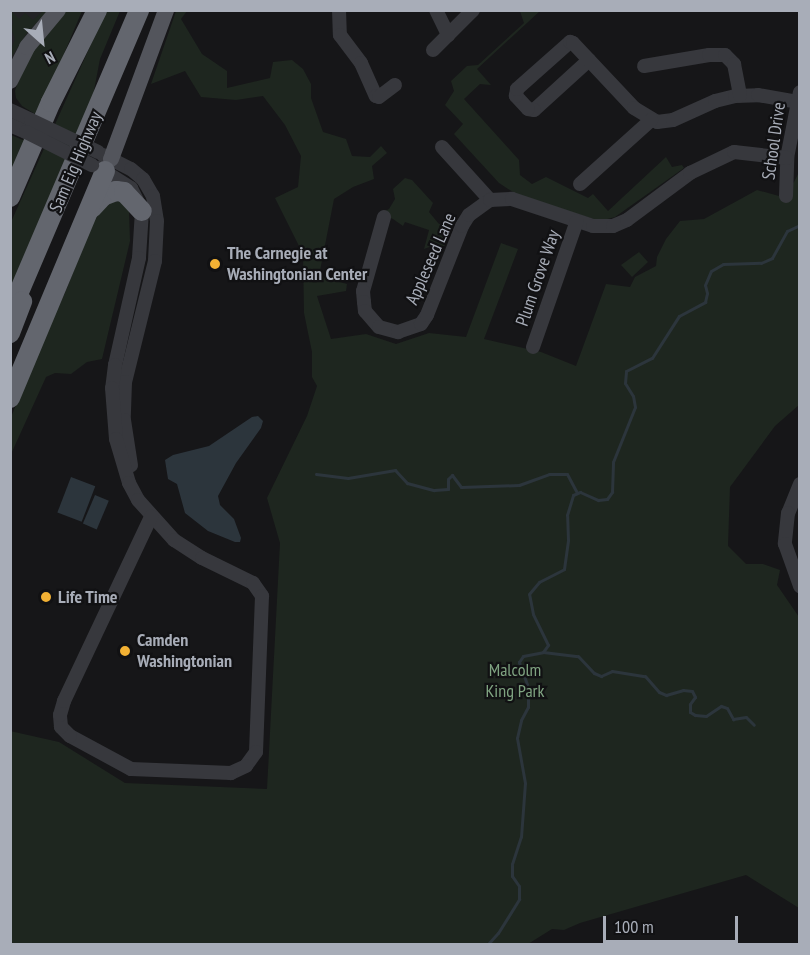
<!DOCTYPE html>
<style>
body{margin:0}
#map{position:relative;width:810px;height:955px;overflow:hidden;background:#161618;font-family:"PT Sans Narrow",sans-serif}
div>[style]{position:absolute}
.built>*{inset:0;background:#222225}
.green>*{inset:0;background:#1e261f}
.water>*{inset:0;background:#2c353c;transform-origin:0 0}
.stream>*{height:3px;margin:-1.5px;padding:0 1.5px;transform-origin:1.5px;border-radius:1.5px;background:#2c353c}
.minor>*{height:14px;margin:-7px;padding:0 7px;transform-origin:7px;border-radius:7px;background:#37383d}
.major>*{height:16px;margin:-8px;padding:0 8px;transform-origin:8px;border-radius:8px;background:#53555c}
.highway>*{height:20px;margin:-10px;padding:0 10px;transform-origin:10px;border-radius:10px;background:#63666e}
.minor-bridge>*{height:14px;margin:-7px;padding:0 7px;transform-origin:7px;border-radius:7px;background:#37383d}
.dots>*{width:16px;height:16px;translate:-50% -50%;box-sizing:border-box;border:3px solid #111113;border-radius:50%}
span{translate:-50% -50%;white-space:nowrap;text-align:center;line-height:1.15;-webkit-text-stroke:4.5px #111113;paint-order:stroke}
.street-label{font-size:18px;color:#a8adb8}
.poi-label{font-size:18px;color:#a8adb8;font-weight:700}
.left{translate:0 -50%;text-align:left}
.park-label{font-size:18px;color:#7fa381}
.frame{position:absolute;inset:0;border:12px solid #a8adb8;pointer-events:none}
.north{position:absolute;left:12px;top:12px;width:60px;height:60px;-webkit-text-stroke:4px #111113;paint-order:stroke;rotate:153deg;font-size:16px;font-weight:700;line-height:24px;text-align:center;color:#a8adb8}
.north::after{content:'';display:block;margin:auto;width:21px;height:27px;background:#a8adb8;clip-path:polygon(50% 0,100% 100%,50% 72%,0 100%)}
.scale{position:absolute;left:603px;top:916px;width:135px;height:27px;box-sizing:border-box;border:3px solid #a8adb8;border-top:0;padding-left:8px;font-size:18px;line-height:21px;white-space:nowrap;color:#a8adb8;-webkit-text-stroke:4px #111113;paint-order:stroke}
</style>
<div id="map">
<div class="built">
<div style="clip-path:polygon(11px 11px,56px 11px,11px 78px)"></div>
</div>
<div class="green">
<div style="clip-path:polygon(11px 11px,19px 19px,25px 13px,33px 20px,43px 11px,47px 11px,27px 33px,11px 58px,11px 49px,15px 39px,11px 28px,13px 23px)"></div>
<div style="clip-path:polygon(65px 11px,82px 11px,11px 180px,11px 135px,23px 140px,35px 114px,22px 106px,16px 98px,15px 91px,20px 75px,29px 57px)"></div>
<div style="clip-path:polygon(106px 11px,120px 11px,100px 59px,90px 111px,11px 299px,11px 222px)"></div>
<div style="clip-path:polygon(176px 11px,187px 11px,181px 19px,202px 54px,227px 71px,227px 88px,270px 78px,273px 62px,292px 60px,303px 69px,311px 84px,311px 98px,323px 132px,346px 139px,352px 156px,370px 157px,381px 146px,387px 153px,372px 166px,374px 179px,353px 187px,334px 199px,319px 276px,347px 284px,346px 291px,317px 296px,331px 339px,366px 334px,396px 344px,429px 333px,466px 337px,501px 243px,518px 249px,484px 339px,541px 352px,576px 366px,606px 284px,630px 287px,635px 277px,656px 266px,657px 257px,666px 239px,680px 221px,704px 219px,757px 190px,779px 196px,794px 182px,799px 172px,799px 405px,775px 426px,730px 487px,728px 546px,746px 564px,763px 564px,780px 570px,777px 585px,799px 617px,799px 908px,746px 875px,580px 923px,564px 930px,552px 929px,528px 944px,11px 944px,10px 731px,59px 742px,125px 783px,267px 789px,280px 543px,267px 498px,307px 416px,317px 386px,312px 377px,312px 352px,304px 313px,303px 254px,275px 198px,298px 187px,301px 156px,285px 125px,263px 96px,236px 100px,201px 97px,185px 71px,151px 84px)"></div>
<div style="clip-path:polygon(520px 11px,540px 11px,477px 69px,491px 85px,480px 84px,464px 99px,519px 160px,520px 175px,532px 184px,546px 177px,588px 198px,593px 194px,608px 211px,666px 157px,672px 167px,682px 165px,684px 168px,615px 217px,600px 221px,519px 196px,499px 183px,454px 134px,463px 124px,445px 105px,454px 91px,451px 81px,467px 66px,478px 65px,524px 23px)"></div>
<div style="clip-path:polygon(405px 178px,412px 180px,433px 203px,429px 212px,439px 224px,454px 222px,441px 255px,435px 245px,424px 249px,429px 230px,405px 222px,403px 226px,393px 219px,379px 214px,389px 209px,395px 199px,393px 189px)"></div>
<div style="clip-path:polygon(118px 201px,126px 205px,129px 211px,130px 241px,102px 359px,87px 362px,71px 374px,55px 373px,46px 377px,11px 454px,11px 417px,46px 332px,65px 293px,100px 205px)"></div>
<div style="clip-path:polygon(639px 252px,648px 262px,632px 277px,621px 265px)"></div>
</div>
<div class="water">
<div style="clip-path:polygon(258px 416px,263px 421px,261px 428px,236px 463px,218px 496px,220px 505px,234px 519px,241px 538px,240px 542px,235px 542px,208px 531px,185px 513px,177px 484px,168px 479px,165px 460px,173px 455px,209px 446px,252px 417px)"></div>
<div style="left:71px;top:477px;width:26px;height:38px;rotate:21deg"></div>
<div style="left:95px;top:495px;width:15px;height:31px;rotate:23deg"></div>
</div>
<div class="stream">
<div style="left:316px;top:474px;width:32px;rotate:7deg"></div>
<div style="left:348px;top:478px;width:48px;rotate:-9.7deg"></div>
<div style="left:395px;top:470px;width:18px;rotate:47deg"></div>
<div style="left:407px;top:483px;width:28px;rotate:15deg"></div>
<div style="left:434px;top:490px;width:14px;rotate:-4deg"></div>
<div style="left:448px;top:489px;width:10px;rotate:-90deg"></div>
<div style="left:448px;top:479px;width:6px;rotate:-45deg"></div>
<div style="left:452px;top:475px;width:15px;rotate:53deg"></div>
<div style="left:461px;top:487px;width:58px;rotate:-2deg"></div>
<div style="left:519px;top:485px;width:32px;rotate:-20deg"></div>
<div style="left:549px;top:474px;width:18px"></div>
<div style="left:567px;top:474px;width:21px;rotate:62deg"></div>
<div style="left:543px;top:652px;width:35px;rotate:7deg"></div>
<div style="left:578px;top:656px;width:23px;rotate:47deg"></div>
<div style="left:594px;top:673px;width:8px;rotate:23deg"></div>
<div style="left:601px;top:676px;width:12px;rotate:-24deg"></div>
<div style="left:612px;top:671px;width:33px;rotate:9deg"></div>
<div style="left:645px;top:676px;width:21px;rotate:49deg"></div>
<div style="left:659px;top:692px;width:8px;rotate:23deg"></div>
<div style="left:666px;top:695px;width:18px;rotate:-16deg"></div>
<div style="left:683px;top:690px;width:9px;rotate:6deg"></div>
<div style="left:692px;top:691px;width:7px;rotate:63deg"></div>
<div style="left:695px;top:697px;width:9px;rotate:126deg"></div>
<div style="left:690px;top:704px;width:8px;rotate:90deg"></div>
<div style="left:690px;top:712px;width:6px;rotate:31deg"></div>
<div style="left:695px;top:715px;width:11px;rotate:5deg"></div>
<div style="left:706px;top:716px;width:18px;rotate:-34deg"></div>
<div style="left:721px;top:706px;width:6px;rotate:18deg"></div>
<div style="left:727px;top:708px;width:13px;rotate:61deg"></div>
<div style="left:733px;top:719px;width:13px;rotate:-9deg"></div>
<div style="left:746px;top:717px;width:11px;rotate:45deg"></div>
<div style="left:488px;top:944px;width:15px;rotate:-48deg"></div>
<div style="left:498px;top:933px;width:40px;rotate:-58deg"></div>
<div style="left:519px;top:899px;width:13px;rotate:-90deg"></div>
<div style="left:519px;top:886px;width:12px;rotate:-125deg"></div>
<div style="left:512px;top:876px;width:12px;rotate:-90deg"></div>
<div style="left:512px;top:864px;width:28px;rotate:-72deg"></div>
<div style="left:521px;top:837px;width:54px;rotate:-85.8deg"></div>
<div style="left:525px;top:783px;width:46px;rotate:-100.1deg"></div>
<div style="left:517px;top:738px;width:18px;rotate:-77deg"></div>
<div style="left:521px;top:720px;width:15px;rotate:-62deg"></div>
<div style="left:528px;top:707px;width:20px;rotate:-90deg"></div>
<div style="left:528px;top:687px;width:27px;rotate:-110deg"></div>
<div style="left:519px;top:662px;width:7px;rotate:-56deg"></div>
<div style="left:523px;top:656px;width:20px;rotate:-11deg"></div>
<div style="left:543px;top:652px;width:9px;rotate:-54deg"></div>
<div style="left:548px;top:645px;width:34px;rotate:-116deg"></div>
<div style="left:533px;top:614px;width:20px;rotate:-101deg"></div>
<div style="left:529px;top:594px;width:16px;rotate:-50deg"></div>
<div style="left:539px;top:582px;width:28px;rotate:-27deg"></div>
<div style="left:564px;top:569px;width:29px;rotate:-82deg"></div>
<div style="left:568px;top:540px;width:25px;rotate:-92deg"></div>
<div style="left:567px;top:515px;width:21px;rotate:-73deg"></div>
<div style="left:573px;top:495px;width:8px;rotate:-23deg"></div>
<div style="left:580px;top:492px;width:20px;rotate:24deg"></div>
<div style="left:598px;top:500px;width:9px;rotate:-6deg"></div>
<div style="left:607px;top:499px;width:9px;rotate:-54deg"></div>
<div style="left:612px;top:492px;width:30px;rotate:-88deg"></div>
<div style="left:613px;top:462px;width:59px;rotate:-68.2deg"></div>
<div style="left:635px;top:407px;width:11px;rotate:-100deg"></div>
<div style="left:633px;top:396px;width:15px;rotate:-122deg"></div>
<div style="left:625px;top:383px;width:12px;rotate:-85deg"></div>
<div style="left:626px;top:371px;width:29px;rotate:-27deg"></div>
<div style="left:652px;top:358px;width:50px;rotate:-57.3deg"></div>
<div style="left:679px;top:316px;width:30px;rotate:-28deg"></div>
<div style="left:705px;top:302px;width:9px;rotate:-77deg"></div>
<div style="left:707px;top:293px;width:8px;rotate:-104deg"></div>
<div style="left:705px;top:285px;width:15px;rotate:-67deg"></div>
<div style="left:711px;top:271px;width:14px;rotate:-30deg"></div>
<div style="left:723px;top:264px;width:38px;rotate:-2deg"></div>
<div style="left:761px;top:263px;width:12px;rotate:-24deg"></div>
<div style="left:772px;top:258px;width:31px;rotate:-61deg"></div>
<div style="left:787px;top:231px;width:14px;rotate:-25deg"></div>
</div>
<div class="minor">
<div style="left:339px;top:10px;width:25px;rotate:88deg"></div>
<div style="left:340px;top:35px;width:35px;rotate:53deg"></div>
<div style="left:361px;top:63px;width:36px;rotate:66deg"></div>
<div style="left:376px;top:96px;width:3px;rotate:18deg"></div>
<div style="left:379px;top:97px;width:20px;rotate:-37deg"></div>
<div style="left:436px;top:10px;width:28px;rotate:64deg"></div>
<div style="left:433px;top:50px;width:57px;rotate:-45deg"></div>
<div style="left:589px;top:60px;width:74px;rotate:137.7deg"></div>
<div style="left:534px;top:110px;width:6px;rotate:-171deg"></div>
<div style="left:528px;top:109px;width:18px;rotate:-133deg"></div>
<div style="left:516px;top:96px;width:7px;rotate:-82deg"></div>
<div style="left:517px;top:89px;width:71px;rotate:-41.6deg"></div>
<div style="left:570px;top:42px;width:3px;rotate:18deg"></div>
<div style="left:573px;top:43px;width:89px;rotate:46.8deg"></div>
<div style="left:634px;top:108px;width:27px;rotate:31deg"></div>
<div style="left:657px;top:122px;width:16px;rotate:-7deg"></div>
<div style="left:673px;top:120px;width:46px;rotate:-24.3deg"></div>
<div style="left:715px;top:101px;width:21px;rotate:-14deg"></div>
<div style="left:735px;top:96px;width:23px;rotate:-2deg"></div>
<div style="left:758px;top:95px;width:40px;rotate:10deg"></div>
<div style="left:644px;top:66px;width:66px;rotate:-9.6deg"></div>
<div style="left:709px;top:55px;width:16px"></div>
<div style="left:725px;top:55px;width:13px;rotate:45deg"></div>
<div style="left:734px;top:64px;width:32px;rotate:79deg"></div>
<div style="left:10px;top:110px;width:23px;rotate:25deg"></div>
<div style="left:10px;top:125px;width:17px;rotate:24deg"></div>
<div style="left:442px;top:147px;width:72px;rotate:47.8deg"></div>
<div style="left:103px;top:155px;width:31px;rotate:27deg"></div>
<div style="left:131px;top:169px;width:16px;rotate:40deg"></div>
<div style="left:143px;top:179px;width:20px;rotate:60deg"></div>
<div style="left:153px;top:196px;width:25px;rotate:81deg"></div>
<div style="left:157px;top:221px;width:40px;rotate:92.9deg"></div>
<div style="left:155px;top:261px;width:125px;rotate:103.9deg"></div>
<div style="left:125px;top:382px;width:38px;rotate:92deg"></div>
<div style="left:124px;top:420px;width:46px;rotate:81.2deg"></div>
<div style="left:99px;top:168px;width:38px;rotate:32deg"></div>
<div style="left:131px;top:188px;width:25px;rotate:64deg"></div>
<div style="left:142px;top:211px;width:47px;rotate:93.7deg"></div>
<div style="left:139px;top:258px;width:110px;rotate:102.6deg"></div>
<div style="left:115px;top:365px;width:23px;rotate:97deg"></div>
<div style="left:112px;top:388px;width:51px;rotate:85.5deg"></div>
<div style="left:116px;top:439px;width:46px;rotate:73.5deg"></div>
<div style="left:129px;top:483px;width:19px;rotate:62deg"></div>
<div style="left:138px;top:500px;width:54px;rotate:48deg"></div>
<div style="left:174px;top:540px;width:33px;rotate:33deg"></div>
<div style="left:202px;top:558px;width:57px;rotate:26.1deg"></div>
<div style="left:253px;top:583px;width:16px;rotate:55deg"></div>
<div style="left:262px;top:596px;width:156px;rotate:92.2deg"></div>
<div style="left:256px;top:752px;width:17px;rotate:126deg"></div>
<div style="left:246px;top:766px;width:17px;rotate:155deg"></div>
<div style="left:231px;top:773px;width:100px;rotate:-177.7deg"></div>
<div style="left:131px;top:769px;width:69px;rotate:-151.6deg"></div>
<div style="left:70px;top:736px;width:13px;rotate:-135deg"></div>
<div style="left:61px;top:727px;width:12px;rotate:-95deg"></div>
<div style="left:60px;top:715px;width:15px;rotate:-74deg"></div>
<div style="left:64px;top:701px;width:204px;rotate:-64.7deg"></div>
<div style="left:580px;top:184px;width:96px;rotate:-42deg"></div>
<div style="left:786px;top:196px;width:38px;rotate:-88deg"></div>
<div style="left:787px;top:158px;width:67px;rotate:-78.9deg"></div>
<div style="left:384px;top:217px;width:77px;rotate:105.8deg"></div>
<div style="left:363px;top:291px;width:11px;rotate:85deg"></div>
<div style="left:364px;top:302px;width:9px;rotate:84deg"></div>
<div style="left:365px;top:311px;width:21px;rotate:49deg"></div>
<div style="left:379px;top:327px;width:20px;rotate:15deg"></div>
<div style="left:398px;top:332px;width:24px;rotate:-19deg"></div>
<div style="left:421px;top:324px;width:11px;rotate:-56deg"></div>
<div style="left:427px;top:315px;width:96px;rotate:-68.5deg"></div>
<div style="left:462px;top:226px;width:13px;rotate:-58deg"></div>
<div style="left:469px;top:215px;width:26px;rotate:-36deg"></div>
<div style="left:490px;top:200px;width:22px;rotate:-3deg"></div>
<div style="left:512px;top:199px;width:85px;rotate:18.4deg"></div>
<div style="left:593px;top:226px;width:20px"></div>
<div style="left:613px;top:226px;width:15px;rotate:-23deg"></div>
<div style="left:627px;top:220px;width:79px;rotate:-36.7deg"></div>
<div style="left:690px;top:173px;width:49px;rotate:-25.5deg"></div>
<div style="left:734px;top:152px;width:53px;rotate:6.5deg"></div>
<div style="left:533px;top:347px;width:133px;rotate:-70.8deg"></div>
<div style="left:800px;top:484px;width:31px;rotate:112deg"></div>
<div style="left:788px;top:513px;width:31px;rotate:96deg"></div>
<div style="left:785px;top:544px;width:45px;rotate:70.3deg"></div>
</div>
<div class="major">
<div style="left:10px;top:81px;width:38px;rotate:-63deg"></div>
<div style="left:27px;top:47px;width:48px;rotate:-50deg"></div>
<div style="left:111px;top:159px;width:159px;rotate:-69.7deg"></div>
</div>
<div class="highway">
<div style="left:10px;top:197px;width:103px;rotate:-66.7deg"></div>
<div style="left:51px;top:102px;width:103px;rotate:-63.4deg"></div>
<div style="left:92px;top:208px;width:16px;rotate:-47deg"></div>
<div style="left:103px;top:196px;width:14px;rotate:-21deg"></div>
<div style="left:116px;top:191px;width:8px;rotate:7deg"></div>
<div style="left:124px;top:192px;width:26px;rotate:47deg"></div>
<div style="left:10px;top:313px;width:329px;rotate:-66.9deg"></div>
<div style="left:10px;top:333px;width:34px;rotate:-69deg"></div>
<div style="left:10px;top:398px;width:246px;rotate:-67.3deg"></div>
</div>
<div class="minor-bridge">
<div style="left:31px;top:120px;width:74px;rotate:25.5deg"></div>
<div style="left:26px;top:132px;width:74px;rotate:26.6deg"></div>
</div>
<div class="dots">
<div style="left:215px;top:264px;background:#f2b134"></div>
<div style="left:46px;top:597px;background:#f2b134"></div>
<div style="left:125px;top:651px;background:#f2b134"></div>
</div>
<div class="street-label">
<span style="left:774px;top:141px;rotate:-82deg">School Drive</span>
<span style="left:76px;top:162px;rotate:-67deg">Sam Eig Highway</span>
<span style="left:431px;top:259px;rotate:-66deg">Appleseed Lane</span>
<span style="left:538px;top:278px;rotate:-71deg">Plum Grove Way</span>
</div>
<div class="poi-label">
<span class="left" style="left:227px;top:264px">The Carnegie at<br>Washingtonian Center</span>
<span class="left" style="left:58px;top:597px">Life Time</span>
<span class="left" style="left:137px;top:651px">Camden<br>Washingtonian</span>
</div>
<div class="park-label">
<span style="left:515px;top:681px">Malcolm<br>King Park</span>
</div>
<div class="frame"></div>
<div class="north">N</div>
<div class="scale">100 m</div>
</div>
